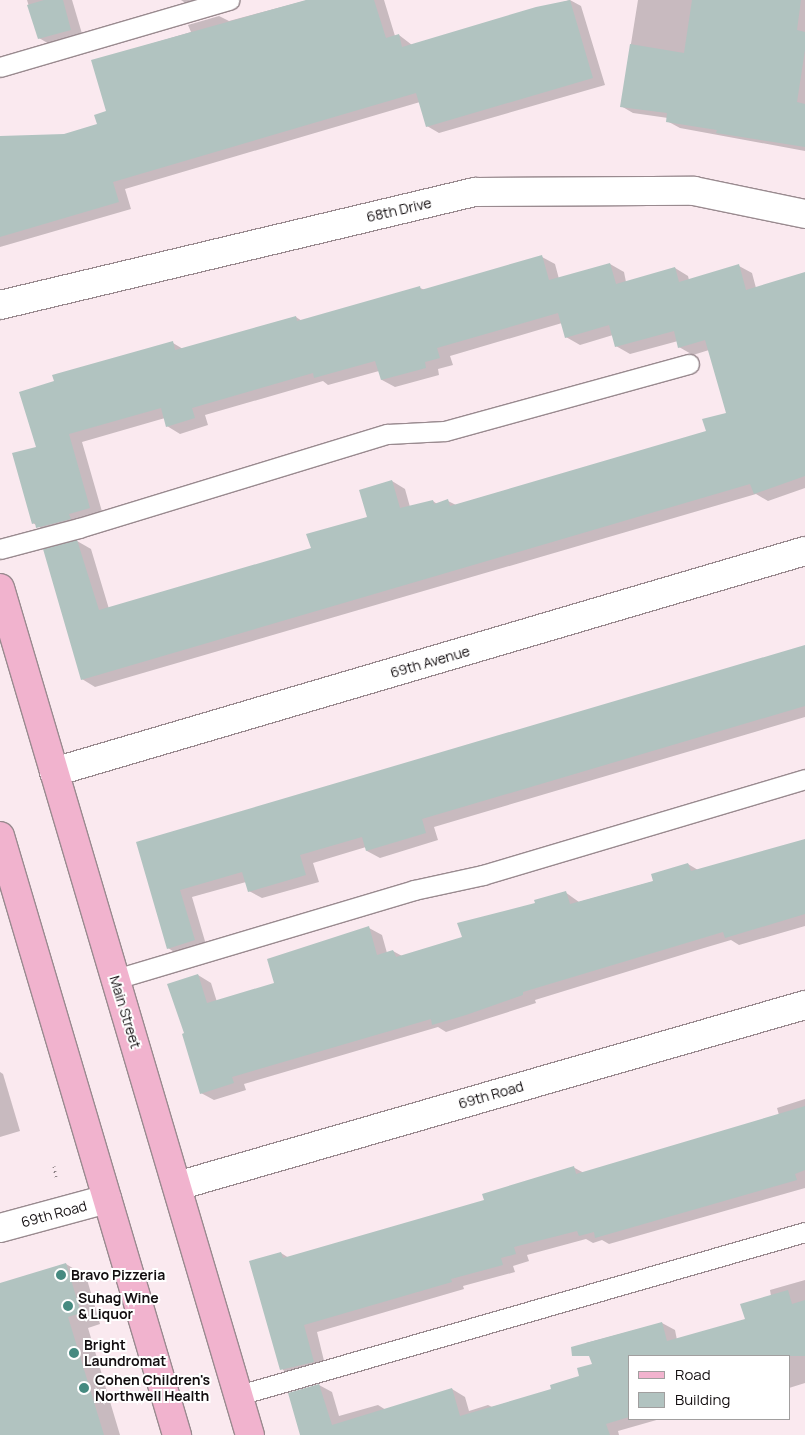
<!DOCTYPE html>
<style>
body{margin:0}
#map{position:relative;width:805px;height:1435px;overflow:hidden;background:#fae9ef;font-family:Manrope,sans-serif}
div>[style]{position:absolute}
.shadow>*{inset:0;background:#0003}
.building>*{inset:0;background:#b1c3c0}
.path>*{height:3px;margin-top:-1.5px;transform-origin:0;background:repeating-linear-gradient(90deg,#8d8286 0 1px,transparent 0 5px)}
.roads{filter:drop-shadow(1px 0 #998a8f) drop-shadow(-1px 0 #998a8f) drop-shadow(0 1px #998a8f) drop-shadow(0 -1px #998a8f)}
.lane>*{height:19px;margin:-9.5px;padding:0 9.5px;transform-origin:9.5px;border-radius:9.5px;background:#fff}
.street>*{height:28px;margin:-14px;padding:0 14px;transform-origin:14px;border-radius:14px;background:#fff}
.primary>*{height:28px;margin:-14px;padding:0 14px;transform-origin:14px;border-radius:14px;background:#f1b3ce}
.dots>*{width:14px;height:14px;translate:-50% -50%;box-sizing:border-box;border:2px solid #fff;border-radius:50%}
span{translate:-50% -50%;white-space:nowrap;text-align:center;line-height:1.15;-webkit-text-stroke:4px #fff;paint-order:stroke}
.street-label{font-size:14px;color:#130e10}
.poi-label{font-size:14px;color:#130e10;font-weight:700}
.left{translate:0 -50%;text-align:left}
.legend{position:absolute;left:628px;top:1355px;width:162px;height:65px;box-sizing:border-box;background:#fff;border:1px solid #a19f9f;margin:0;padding:6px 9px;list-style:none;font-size:15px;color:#130e10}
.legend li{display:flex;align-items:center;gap:10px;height:25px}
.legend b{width:25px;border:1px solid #a19f9f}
</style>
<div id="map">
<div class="shadow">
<div style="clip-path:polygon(27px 0,72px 0,83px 37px,51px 45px,39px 38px)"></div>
<div style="clip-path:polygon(181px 0,224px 0,194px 9px)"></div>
<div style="clip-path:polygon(308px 0,384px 0,395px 36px,399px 35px,412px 45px,570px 0,581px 6px,605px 85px,439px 133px,427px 126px,420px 102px,125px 189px,131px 209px,0 247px,0 145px,64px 135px,98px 125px,108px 112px,93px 61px,191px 32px,188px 25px,219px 16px,229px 21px)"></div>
<div style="clip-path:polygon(638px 0,805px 0,805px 151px,680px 128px,667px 121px,668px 118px,633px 113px,621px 106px)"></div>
<div style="clip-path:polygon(542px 257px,555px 264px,559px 279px,610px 264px,624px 272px,626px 282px,675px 268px,688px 276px,689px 280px,739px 266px,752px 273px,756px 288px,805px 273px,805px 488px,768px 501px,756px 494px,95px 687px,82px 679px,77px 541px,91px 549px,109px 609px,312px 549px,369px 517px,392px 481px,405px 489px,410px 507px,433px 501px,437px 504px,448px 501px,456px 505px,707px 432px,728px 414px,709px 350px,693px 355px,679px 347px,678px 341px,630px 354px,616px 346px,613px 335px,580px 345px,566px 337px,562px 323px,450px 356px,453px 365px,438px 369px,439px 375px,395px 387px,382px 380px,379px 371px,328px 385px,323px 381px,205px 415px,208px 425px,180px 434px,167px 426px,165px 418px,82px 442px,103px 515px,51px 535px,33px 523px,37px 448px,173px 343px,183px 349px,296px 317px,302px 321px,420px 288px,425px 290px)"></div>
<div style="clip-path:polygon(805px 646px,805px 717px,434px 827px,438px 840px,380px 858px,367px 851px,366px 847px,313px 863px,319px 882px,262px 898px,249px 891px,246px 882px,192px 897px,207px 948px,181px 956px,168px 948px,137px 843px)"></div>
<div style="clip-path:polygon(805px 840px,805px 926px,739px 945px,731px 940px,704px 948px,535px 1000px,536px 1003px,446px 1032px,438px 1027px,244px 1084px,246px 1090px,214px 1100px,201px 1093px,198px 975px,211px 983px,217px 1002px,276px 984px,369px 928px,382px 935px,387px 953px,393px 951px,402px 956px,463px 938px,565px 892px,579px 902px,655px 881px,688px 864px,698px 870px)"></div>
<div style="clip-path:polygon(0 1072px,3px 1074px,20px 1131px,0 1137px)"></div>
<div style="clip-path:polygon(805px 1099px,805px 1188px,609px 1244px,602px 1240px,593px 1243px,586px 1239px,527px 1255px,529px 1261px,513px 1266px,515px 1272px,463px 1286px,464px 1289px,317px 1332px,326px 1369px,296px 1378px,283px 1370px,250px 1262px,281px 1253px,289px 1258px,486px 1201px,573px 1167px,584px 1173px,779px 1115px,777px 1108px)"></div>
<div style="clip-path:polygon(66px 1264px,86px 1276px,100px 1324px,88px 1328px,120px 1435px,0 1435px,0 1284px)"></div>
<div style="clip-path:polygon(805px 1280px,805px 1383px,789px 1388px,789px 1356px,629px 1356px,629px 1419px,660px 1419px,618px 1431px,619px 1435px,301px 1435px,319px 1385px,332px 1392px,339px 1416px,378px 1405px,386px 1410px,452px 1389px,465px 1397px,469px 1411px,488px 1405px,492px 1407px,552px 1390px,580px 1377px,593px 1365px,586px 1343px,662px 1323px,675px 1330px,677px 1340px,746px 1320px,771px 1296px,770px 1290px)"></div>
</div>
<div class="building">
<div style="clip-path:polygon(44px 0,63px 0,71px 30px,38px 39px,27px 5px)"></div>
<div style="clip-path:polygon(306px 0,374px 0,386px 38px,399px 34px,402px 47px,536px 7px,570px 0,593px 78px,426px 127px,416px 93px,113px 182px,119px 202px,0 237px,0 136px,64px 134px,97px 124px,94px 115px,106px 111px,91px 60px)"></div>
<div style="clip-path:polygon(692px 0,801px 0,797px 30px,805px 32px,805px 50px,797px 102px,805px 104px,805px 147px,716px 133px,717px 130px,666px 122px,667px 113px,620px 107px,630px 44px,684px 53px)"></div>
<div style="clip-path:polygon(542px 255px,549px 280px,610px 263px,616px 284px,675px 267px,679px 282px,739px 264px,746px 290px,805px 272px,805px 476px,754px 494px,750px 484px,81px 680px,43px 549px,77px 540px,99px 610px,311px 548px,306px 534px,367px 517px,359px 490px,392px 480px,400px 508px,433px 500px,434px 504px,448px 499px,450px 506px,706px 431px,702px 419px,726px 413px,705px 340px,678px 348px,674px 331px,615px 347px,609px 325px,565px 338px,558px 313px,437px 348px,440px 358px,425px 362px,426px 368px,381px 380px,375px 361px,314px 378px,313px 373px,192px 408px,195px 418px,166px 427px,161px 408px,69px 434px,90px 508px,69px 514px,71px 519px,36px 528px,35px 523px,32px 524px,12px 453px,36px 447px,19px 392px,54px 381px,52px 375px,173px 341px,175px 350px,296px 316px,297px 321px,420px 286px,421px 290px)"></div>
<div style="clip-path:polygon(805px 645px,805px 706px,422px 819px,426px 833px,366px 851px,362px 837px,300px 855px,306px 875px,248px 892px,242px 872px,180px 890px,195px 940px,167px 949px,136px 842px)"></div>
<div style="clip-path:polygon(805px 839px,805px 914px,725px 938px,723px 932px,523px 992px,523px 995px,466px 1015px,432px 1025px,431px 1019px,232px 1077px,234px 1083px,200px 1094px,182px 1034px,184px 1033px,167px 984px,198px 974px,207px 1003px,274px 983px,267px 959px,369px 926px,377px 955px,393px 950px,396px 957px,462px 937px,457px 923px,535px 903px,534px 900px,566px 891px,570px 904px,653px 881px,651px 874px,688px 863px,691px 871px)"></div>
<div style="clip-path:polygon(805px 1106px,805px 1170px,795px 1174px,797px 1180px,595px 1238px,594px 1232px,579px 1236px,577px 1231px,514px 1247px,516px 1254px,501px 1258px,503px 1265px,451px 1279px,452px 1282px,304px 1325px,314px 1362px,280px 1370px,249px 1261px,281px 1252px,283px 1258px,484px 1200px,482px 1194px,574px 1166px,576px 1174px)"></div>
<div style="clip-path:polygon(66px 1263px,81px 1313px,68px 1317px,104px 1435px,0 1435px,0 1283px)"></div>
<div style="clip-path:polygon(788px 1290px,792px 1304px,805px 1300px,805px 1356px,629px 1356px,629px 1417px,606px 1424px,610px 1435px,300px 1435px,288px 1393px,319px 1384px,332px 1425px,452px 1388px,460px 1416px,551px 1389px,550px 1385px,579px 1376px,577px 1368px,592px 1364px,589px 1356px,572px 1356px,571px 1347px,662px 1322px,667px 1341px,745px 1319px,740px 1304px)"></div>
</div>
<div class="path">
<div style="left:54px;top:1166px;width:11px;rotate:80deg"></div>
</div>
<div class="roads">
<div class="lane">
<div style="left:0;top:67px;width:239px;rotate:-16.3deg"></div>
<div style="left:0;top:549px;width:82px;rotate:-14.9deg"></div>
<div style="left:79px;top:528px;width:322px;rotate:-17deg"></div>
<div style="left:387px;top:434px;width:58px;rotate:-3deg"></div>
<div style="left:445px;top:431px;width:253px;rotate:-15.4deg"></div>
<div style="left:116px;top:979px;width:311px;rotate:-16.6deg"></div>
<div style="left:414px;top:890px;width:71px;rotate:-12.3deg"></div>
<div style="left:483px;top:875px;width:336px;rotate:-16.6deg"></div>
<div style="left:239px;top:1395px;width:589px;rotate:-16.07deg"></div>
</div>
<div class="street">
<div style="left:0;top:305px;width:488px;rotate:-13.4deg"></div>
<div style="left:475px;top:192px;width:219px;rotate:-0.3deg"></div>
<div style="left:694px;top:191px;width:113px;rotate:11.7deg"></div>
<div style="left:54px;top:772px;width:783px;rotate:-16.4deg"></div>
<div style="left:177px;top:1186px;width:654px;rotate:-16.08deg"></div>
<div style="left:0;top:1228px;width:111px;rotate:-15.2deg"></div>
</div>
<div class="primary">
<div style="left:0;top:588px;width:883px;rotate:73.56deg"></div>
<div style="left:0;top:836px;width:625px;rotate:73.54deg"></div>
</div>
</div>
<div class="dots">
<div style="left:61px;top:1275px;background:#458a80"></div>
<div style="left:68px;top:1306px;background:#458a80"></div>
<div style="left:74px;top:1353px;background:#458a80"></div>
<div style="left:84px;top:1388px;background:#458a80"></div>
</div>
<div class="street-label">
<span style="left:399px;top:210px;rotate:-13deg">68th Drive</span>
<span style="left:430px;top:662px;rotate:-16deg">69th Avenue</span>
<span style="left:125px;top:1012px;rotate:73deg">Main Street</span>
<span style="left:491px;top:1095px;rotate:-16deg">69th Road</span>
<span style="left:54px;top:1214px;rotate:-15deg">69th Road</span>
</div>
<div class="poi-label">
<span class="left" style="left:71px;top:1275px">Bravo Pizzeria</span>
<span class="left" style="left:78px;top:1306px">Suhag Wine<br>&amp; Liquor</span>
<span class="left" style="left:84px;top:1353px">Bright<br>Laundromat</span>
<span class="left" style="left:95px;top:1388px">Cohen Children's<br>Northwell Health</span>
</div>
<ul class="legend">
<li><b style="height:6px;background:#f1b3ce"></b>Road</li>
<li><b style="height:14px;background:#b1c3c0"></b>Building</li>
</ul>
</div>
